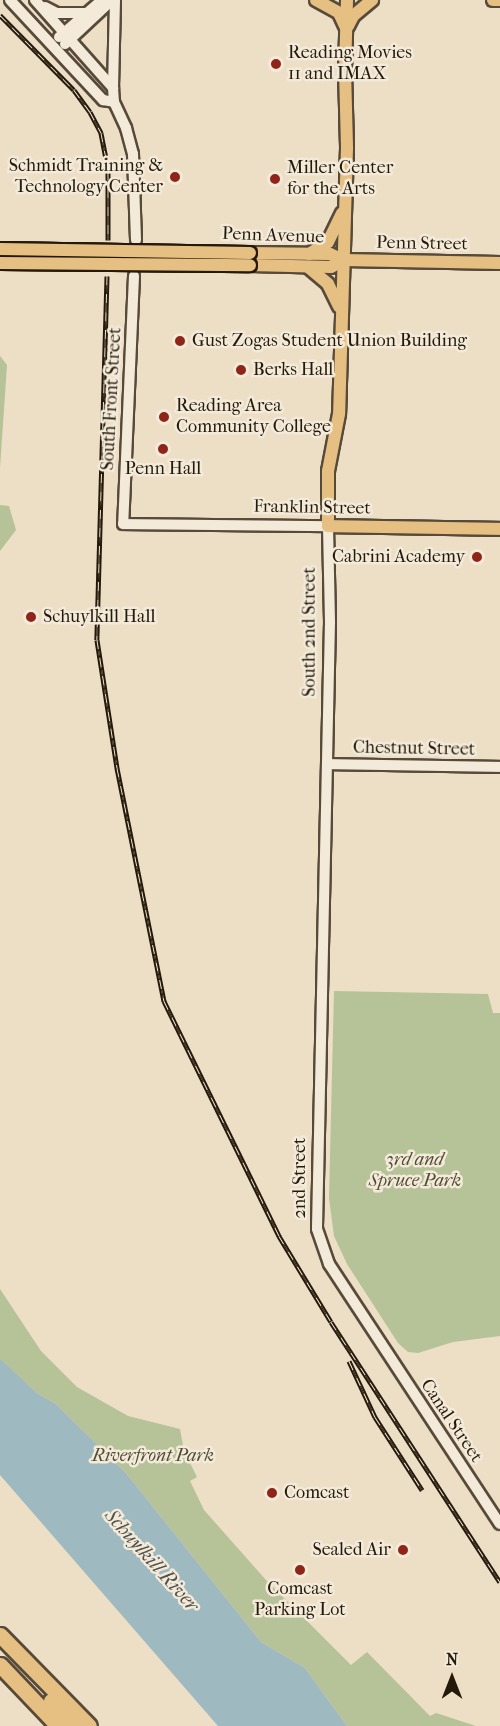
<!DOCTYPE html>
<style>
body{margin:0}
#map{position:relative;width:500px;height:1726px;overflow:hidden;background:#eddec6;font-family:"IM FELL French Canon",serif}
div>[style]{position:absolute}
.green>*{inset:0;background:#b6c297}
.water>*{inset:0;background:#9fb9c0}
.roads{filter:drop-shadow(2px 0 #574a39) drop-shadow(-2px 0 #574a39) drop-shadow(0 2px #574a39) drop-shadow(0 -2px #574a39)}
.tertiary>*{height:10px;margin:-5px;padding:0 5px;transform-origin:5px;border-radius:5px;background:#f3eada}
.secondary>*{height:10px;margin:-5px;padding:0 5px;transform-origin:5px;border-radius:5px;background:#f3eada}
.primary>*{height:12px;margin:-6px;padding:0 6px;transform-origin:6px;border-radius:6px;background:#e6bf83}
.motorway>*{height:15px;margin:-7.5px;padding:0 7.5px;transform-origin:7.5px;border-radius:7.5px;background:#e6bf83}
.rail>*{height:5px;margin-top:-2.5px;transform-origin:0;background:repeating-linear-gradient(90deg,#f3eada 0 9px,#25190a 0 18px);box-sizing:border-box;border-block:2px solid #25190a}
.bridges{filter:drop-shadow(2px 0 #25190a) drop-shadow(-2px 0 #25190a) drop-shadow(0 2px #25190a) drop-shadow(0 -2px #25190a)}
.primary-bridge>*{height:12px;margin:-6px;padding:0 6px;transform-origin:6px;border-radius:6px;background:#e6bf83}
.dots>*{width:16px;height:16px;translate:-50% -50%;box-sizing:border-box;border:3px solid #f3eada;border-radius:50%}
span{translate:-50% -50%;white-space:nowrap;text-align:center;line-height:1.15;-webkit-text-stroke:5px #f3eada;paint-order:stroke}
.poi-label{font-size:18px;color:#25190a}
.left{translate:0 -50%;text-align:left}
.right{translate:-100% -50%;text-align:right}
.street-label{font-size:18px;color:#25190a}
.park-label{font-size:18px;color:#504c34;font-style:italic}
.water-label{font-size:20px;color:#50514a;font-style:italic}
.north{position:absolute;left:422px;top:1648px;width:60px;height:60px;-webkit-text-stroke:4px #f3eada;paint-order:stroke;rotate:0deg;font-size:16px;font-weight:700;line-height:24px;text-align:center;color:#25190a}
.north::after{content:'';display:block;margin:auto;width:21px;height:27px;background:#25190a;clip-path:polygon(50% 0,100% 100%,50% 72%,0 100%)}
</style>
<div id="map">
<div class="green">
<div style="clip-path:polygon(0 356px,7px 365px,0 468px)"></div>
<div style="clip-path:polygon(0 505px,9px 506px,16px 530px,0 551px)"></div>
<div style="clip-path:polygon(334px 991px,488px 994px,493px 1013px,500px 1013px,500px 1336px,453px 1342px,418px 1353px,408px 1352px,398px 1343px,347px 1264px,334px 1236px,329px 1198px)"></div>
<div style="clip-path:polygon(0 1289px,41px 1351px,77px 1387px,128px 1416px,180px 1429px,184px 1451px,197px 1477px,190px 1481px,204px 1510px,265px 1579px,351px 1665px,367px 1652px,430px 1716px,436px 1713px,476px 1726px,347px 1726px,305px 1668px,261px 1642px,126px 1473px,56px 1404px,37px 1393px,0 1360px)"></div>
</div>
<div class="water">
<div style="clip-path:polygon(0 1359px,37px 1393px,56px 1404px,126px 1473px,261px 1642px,305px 1668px,347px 1726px,218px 1726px,0 1475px)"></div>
</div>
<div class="roads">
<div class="tertiary">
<div style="left:10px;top:0;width:137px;rotate:47.1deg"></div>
<div style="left:103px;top:100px;width:11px;rotate:10deg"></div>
<div style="left:35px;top:0;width:118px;rotate:48.4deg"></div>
<div style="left:45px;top:7px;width:13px;rotate:27deg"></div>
<div style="left:57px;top:13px;width:28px"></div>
<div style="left:59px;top:37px;width:57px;rotate:-40.7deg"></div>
<div style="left:65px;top:44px;width:64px;rotate:-43.1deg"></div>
<div style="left:328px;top:526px;width:96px;rotate:88.8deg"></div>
<div style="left:330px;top:622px;width:607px;rotate:91.23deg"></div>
<div style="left:317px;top:1229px;width:37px;rotate:71deg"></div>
<div style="left:329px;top:1264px;width:311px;rotate:56.7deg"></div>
<div style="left:327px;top:764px;width:173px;rotate:1deg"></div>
</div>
<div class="secondary">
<div style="left:115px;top:0;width:88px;rotate:91.3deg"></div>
<div style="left:113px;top:88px;width:14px;rotate:86deg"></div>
<div style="left:114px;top:102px;width:29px;rotate:65deg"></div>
<div style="left:126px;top:128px;width:27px;rotate:75deg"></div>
<div style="left:133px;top:154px;width:86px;rotate:88deg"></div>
<div style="left:134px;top:276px;width:248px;rotate:92.5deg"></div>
<div style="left:123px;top:524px;width:205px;rotate:0.6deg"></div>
</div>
<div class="primary">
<div style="left:316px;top:0;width:26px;rotate:29deg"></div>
<div style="left:339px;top:13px;width:14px;rotate:65deg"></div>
<div style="left:347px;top:0;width:70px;rotate:91.6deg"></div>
<div style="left:345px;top:70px;width:78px;rotate:88.5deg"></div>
<div style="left:347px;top:148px;width:266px;rotate:91.7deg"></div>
<div style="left:339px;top:414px;width:58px;rotate:100.9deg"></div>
<div style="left:328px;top:471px;width:55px;rotate:90deg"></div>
<div style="left:328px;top:526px;width:172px;rotate:1deg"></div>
<div style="left:493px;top:0;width:7px"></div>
<div style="left:348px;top:26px;width:11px;rotate:-63deg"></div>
<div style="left:353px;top:16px;width:25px;rotate:-40deg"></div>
<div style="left:250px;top:253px;width:80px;rotate:0.7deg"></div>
<div style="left:330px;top:254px;width:14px;rotate:25deg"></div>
<div style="left:343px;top:260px;width:157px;rotate:1.1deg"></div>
<div style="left:309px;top:254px;width:22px;rotate:-32deg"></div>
<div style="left:328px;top:242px;width:32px;rotate:-64deg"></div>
<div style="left:250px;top:265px;width:81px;rotate:1.4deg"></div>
<div style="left:331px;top:267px;width:14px;rotate:-30deg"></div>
<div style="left:308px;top:267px;width:26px;rotate:40deg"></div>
<div style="left:328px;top:284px;width:25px;rotate:64deg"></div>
</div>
<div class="motorway">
<div style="left:0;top:1635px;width:127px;rotate:45.6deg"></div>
<div style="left:0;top:1665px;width:84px;rotate:46.4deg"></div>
<div style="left:51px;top:1701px;width:33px;rotate:49deg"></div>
</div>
</div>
<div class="rail">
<div style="left:0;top:15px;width:105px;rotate:45.4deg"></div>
<div style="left:74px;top:90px;width:27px;rotate:54deg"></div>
<div style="left:90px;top:112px;width:24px;rotate:62deg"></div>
<div style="left:101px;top:133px;width:38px;rotate:79deg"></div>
<div style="left:108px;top:170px;width:70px;rotate:90deg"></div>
<div style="left:107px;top:276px;width:364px;rotate:91.6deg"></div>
<div style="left:97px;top:640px;width:130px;rotate:81.1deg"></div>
<div style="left:117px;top:768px;width:238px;rotate:78.6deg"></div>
<div style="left:164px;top:1001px;width:262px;rotate:63.9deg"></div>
<div style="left:279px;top:1236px;width:100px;rotate:58.8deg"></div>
<div style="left:331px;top:1322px;width:310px;rotate:57deg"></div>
<div style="left:349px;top:1361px;width:62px;rotate:65.1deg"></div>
<div style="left:375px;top:1417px;width:87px;rotate:57.2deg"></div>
</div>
<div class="bridges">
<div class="primary-bridge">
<div style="left:0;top:249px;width:250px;rotate:0.9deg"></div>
<div style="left:0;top:263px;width:250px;rotate:0.5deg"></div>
</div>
</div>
<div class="dots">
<div style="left:276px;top:64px;background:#8f2418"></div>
<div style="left:175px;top:177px;background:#8f2418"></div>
<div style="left:275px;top:179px;background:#8f2418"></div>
<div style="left:180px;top:341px;background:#8f2418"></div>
<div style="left:241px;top:370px;background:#8f2418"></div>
<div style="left:164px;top:417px;background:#8f2418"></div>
<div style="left:163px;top:449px;background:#8f2418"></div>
<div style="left:477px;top:557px;background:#8f2418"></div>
<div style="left:31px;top:617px;background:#8f2418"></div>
<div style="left:272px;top:1493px;background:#8f2418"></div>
<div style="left:403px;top:1550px;background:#8f2418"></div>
<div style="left:300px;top:1570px;background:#8f2418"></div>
</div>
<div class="poi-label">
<span class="left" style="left:288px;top:64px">Reading Movies<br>11 and IMAX</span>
<span class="right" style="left:163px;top:177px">Schmidt Training &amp;<br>Technology Center</span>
<span class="left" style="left:287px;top:179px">Miller Center<br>for the Arts</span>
<span class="left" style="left:192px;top:341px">Gust Zogas Student Union Building</span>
<span class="left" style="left:253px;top:370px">Berks Hall</span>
<span class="left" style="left:176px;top:417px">Reading Area<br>Community College</span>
<span style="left:163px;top:469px">Penn Hall</span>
<span class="right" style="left:465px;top:557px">Cabrini Academy</span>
<span class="left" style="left:43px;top:617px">Schuylkill Hall</span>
<span class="left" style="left:284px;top:1493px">Comcast</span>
<span class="right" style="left:391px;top:1550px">Sealed Air</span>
<span style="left:300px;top:1600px">Comcast<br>Parking Lot</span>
</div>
<div class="street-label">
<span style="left:273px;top:236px;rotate:2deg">Penn Avenue</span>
<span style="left:422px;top:244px;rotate:1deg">Penn Street</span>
<span style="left:112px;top:399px;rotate:-87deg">South Front Street</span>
<span style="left:312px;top:508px;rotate:1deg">Franklin Street</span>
<span style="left:310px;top:632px;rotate:-90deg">South 2nd Street</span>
<span style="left:414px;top:749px;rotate:1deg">Chestnut Street</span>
<span style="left:300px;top:1178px;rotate:-90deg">2nd Street</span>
<span style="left:451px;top:1421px;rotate:56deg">Canal Street</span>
</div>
<div class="park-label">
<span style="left:415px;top:1171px">3rd and<br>Spruce Park</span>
<span style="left:153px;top:1456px">Riverfront Park</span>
</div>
<div class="water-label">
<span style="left:152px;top:1560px;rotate:48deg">Schuylkill River</span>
</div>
<div class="north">N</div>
</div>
